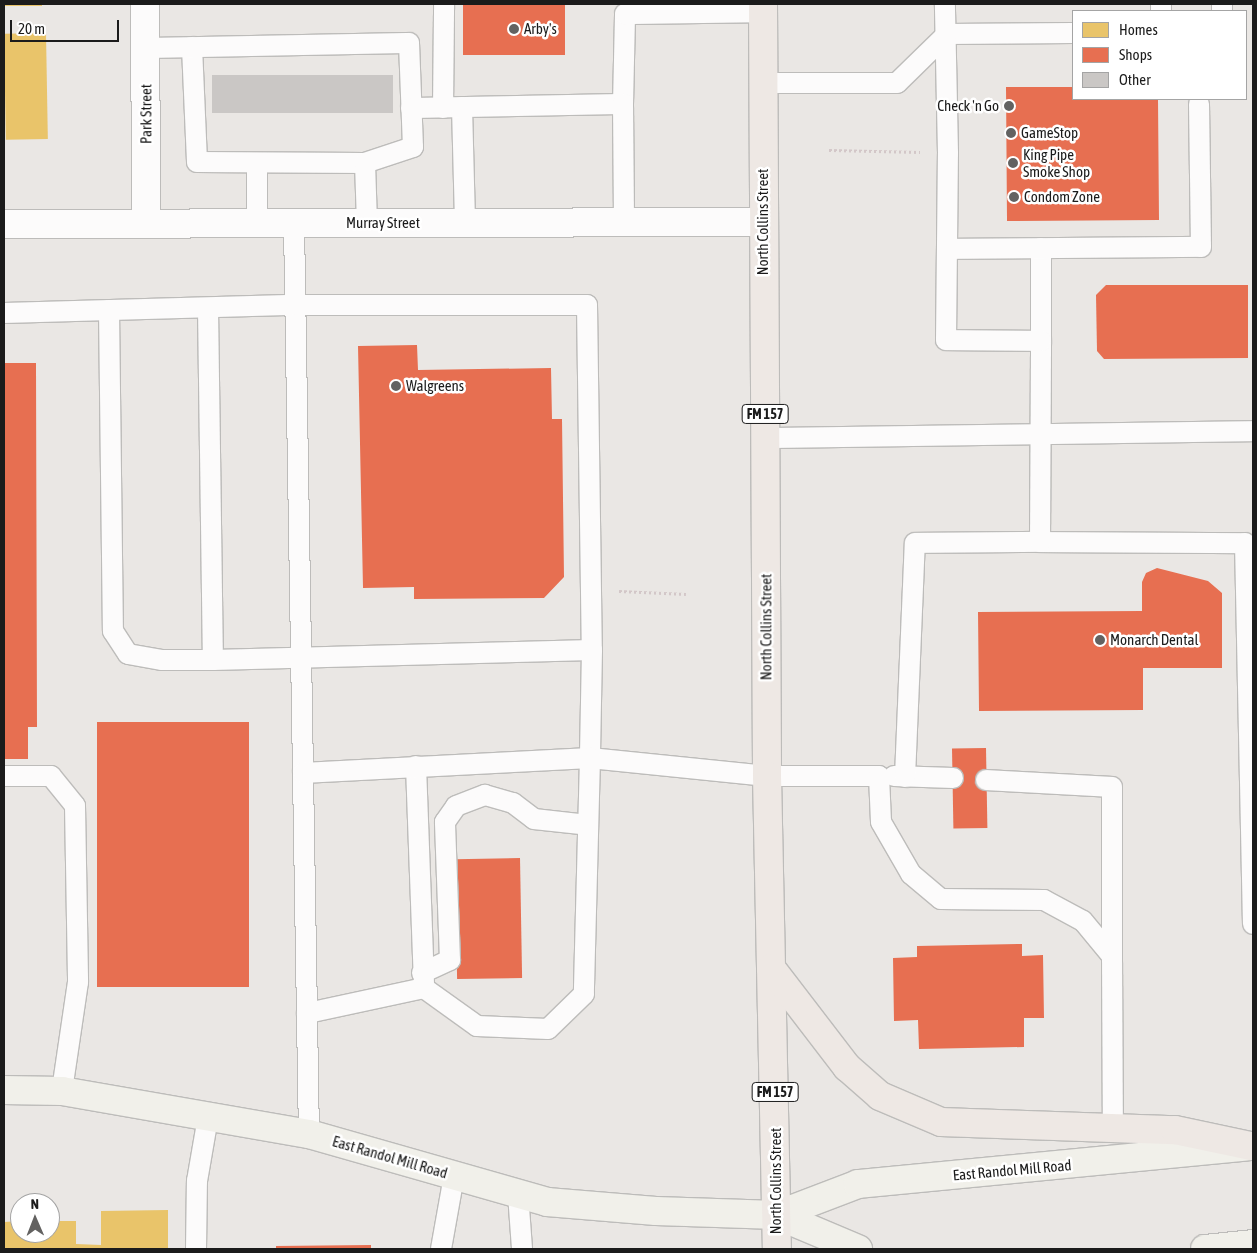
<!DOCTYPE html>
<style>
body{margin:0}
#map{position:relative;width:1257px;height:1253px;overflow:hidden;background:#eae7e4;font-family:"Asap Condensed",sans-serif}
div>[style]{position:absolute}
.homes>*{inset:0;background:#e9c46a;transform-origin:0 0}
.shops>*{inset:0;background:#e76f51;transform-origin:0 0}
.building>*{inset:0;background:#cac7c5;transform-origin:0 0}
.path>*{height:3px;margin-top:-1.5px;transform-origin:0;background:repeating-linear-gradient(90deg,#d3c7c8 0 2.5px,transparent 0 5px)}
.roads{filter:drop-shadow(1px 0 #bdbcba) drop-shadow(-1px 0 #bdbcba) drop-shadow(0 1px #bdbcba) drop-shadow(0 -1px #bdbcba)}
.service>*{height:20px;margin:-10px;padding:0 10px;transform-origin:10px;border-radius:10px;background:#fcfbfb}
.minor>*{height:28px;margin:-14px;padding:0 14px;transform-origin:14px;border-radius:14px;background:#fcfbfb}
.secondary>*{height:28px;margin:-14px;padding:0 14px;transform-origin:14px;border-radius:14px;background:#f1f0ea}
.primary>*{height:28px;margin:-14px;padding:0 14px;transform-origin:14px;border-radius:14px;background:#eee8e4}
.dots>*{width:14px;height:14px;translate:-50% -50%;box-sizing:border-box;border:2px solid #fff;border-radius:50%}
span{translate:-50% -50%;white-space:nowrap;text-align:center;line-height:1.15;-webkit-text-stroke:5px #fff;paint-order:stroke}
.shield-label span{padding:1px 4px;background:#fff;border:1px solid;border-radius:4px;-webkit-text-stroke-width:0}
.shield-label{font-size:14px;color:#1b1b1b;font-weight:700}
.poi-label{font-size:15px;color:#1b1b1b}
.left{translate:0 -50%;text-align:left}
.right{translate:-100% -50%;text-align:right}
.street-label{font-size:15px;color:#1b1b1b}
.frame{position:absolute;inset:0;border:5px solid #1b1b1b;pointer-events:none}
.legend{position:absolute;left:1072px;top:10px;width:175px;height:90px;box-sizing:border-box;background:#fff;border:1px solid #a4a4a4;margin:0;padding:6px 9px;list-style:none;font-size:15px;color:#1b1b1b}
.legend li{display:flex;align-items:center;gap:10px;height:25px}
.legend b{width:25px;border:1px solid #a4a4a4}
.north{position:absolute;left:10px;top:1193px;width:50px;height:50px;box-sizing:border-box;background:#fff;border:1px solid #a4a4a4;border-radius:50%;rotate:359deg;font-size:14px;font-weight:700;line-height:20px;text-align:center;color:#1b1b1b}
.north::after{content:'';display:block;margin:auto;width:18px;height:22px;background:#636261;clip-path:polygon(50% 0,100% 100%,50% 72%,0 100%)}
.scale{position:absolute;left:10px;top:20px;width:109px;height:22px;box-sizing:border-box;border:2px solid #1b1b1b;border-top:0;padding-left:6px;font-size:15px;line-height:18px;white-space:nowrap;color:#1b1b1b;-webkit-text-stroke:4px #fff;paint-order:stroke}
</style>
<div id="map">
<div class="homes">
<div style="left:4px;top:4px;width:38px;height:2px"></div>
<div style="left:46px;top:33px;width:106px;height:42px;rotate:89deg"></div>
<div style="clip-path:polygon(168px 1210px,168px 1249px,4px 1249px,4px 1222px,20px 1221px,20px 1233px,50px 1233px,50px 1221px,76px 1221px,76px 1244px,101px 1245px,101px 1211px)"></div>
</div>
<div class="shops">
<div style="left:463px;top:4px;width:102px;height:51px"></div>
<div style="clip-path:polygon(1006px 87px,1073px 87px,1073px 99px,1158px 99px,1159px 220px,1007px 221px)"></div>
<div style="clip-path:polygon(1106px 285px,1248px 285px,1248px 358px,1104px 359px,1097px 351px,1096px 295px)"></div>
<div style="clip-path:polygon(417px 345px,418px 370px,551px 368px,552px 419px,562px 419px,564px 577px,544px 598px,414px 599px,414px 587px,363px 588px,358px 346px)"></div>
<div style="clip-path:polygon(4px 363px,36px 363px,37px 727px,28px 727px,28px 759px,4px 759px)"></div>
<div style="clip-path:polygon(1157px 568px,1208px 581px,1222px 593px,1222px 668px,1143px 668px,1143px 710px,979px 711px,978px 612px,1142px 611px,1142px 582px,1146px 573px)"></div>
<div style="left:97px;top:722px;width:152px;height:265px"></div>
<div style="left:986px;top:748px;width:80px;height:34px;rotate:89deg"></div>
<div style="left:520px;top:858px;width:120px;height:65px;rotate:89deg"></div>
<div style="clip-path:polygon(1022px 944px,1022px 956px,1043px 955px,1044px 1018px,1024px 1018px,1024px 1047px,919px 1049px,918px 1020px,894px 1021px,893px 958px,917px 957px,917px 946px)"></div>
<div style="clip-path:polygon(371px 1245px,371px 1249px,276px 1249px,276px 1246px)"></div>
</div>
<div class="building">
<div style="left:393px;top:75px;width:38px;height:181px;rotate:90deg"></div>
</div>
<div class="path">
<div style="left:829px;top:150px;width:91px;rotate:1.3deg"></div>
<div style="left:619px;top:591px;width:67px;rotate:2.6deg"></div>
</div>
<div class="roads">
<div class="service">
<div style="left:1161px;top:4px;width:7px;rotate:90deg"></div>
<div style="left:1222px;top:4px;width:7px;rotate:90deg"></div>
<div style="left:192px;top:47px;width:115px;rotate:87.5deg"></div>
<div style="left:197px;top:162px;width:168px;rotate:0.3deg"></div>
<div style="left:145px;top:48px;width:264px;rotate:-1.1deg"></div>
<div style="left:409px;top:43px;width:104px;rotate:87.8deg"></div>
<div style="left:413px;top:147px;width:51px;rotate:161.6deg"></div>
<div style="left:365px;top:163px;width:60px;rotate:88.1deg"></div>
<div style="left:763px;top:83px;width:134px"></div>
<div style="left:897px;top:83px;width:70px;rotate:-44.4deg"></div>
<div style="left:947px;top:34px;width:126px;rotate:-0.5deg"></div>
<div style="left:623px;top:104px;width:90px;rotate:-88.7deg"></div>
<div style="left:625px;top:14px;width:138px;rotate:-0.8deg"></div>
<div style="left:462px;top:107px;width:116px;rotate:88.5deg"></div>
<div style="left:411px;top:108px;width:212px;rotate:-1.1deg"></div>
<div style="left:623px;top:104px;width:118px;rotate:89.5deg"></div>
<div style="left:443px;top:108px;width:104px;rotate:-89.4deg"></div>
<div style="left:257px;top:224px;width:60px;rotate:-90deg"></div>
<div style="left:294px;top:224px;width:910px;rotate:89.06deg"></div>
<div style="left:1041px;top:248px;width:93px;rotate:90deg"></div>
<div style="left:947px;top:249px;width:254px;rotate:-0.5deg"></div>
<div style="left:1201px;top:247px;width:143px;rotate:-90.8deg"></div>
<div style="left:208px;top:308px;width:352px;rotate:89.2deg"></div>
<div style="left:109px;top:310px;width:321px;rotate:89.3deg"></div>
<div style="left:113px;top:631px;width:27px;rotate:57deg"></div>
<div style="left:128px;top:654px;width:35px;rotate:10deg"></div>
<div style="left:162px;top:660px;width:51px"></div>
<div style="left:213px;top:660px;width:379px;rotate:-1.5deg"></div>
<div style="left:4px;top:313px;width:292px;rotate:-1.6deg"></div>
<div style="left:296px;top:305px;width:291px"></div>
<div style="left:587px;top:305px;width:345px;rotate:89.2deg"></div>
<div style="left:592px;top:650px;width:108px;rotate:91.1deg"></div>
<div style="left:590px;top:758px;width:178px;rotate:5.8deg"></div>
<div style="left:767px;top:776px;width:112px"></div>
<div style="left:879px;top:776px;width:46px;rotate:87.5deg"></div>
<div style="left:881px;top:822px;width:60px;rotate:60deg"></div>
<div style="left:911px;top:874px;width:39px;rotate:40deg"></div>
<div style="left:941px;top:899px;width:103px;rotate:0.6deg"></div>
<div style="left:1044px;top:900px;width:44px;rotate:28.3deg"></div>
<div style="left:1083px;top:921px;width:45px;rotate:50.4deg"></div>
<div style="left:1112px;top:956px;width:172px;rotate:89.7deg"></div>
<div style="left:765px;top:438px;width:488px;rotate:-0.8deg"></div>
<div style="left:1040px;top:542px;width:205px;rotate:0.3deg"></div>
<div style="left:1245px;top:543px;width:381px;rotate:88.8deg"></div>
<div style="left:416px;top:766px;width:218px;rotate:87.9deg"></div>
<div style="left:303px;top:773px;width:287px;rotate:-3deg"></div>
<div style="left:590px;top:758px;width:236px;rotate:91.5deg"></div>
<div style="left:584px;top:994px;width:50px;rotate:135.8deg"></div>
<div style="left:548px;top:1029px;width:71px;rotate:-177.6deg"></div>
<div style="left:477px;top:1026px;width:65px;rotate:-144.4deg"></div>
<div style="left:424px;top:988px;width:120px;rotate:167.9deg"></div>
<div style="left:4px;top:776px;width:47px"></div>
<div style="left:51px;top:776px;width:38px;rotate:51deg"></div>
<div style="left:75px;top:806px;width:176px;rotate:89deg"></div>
<div style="left:78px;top:982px;width:110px;rotate:98.4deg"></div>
<div style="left:894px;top:776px;width:59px;rotate:1.9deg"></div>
<div style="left:905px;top:777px;width:234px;rotate:-87.6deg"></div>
<div style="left:915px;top:543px;width:125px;rotate:-0.5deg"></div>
<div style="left:1040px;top:542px;width:201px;rotate:-89.7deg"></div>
<div style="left:1041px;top:341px;width:95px;rotate:-179.4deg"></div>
<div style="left:946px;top:340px;width:187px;rotate:-89.4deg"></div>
<div style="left:948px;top:153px;width:149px;rotate:-91.2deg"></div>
<div style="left:986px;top:780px;width:126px;rotate:3.2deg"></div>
<div style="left:1112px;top:787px;width:169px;rotate:90deg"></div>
<div style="left:422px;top:973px;width:31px;rotate:-25deg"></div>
<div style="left:450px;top:960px;width:138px;rotate:-92.1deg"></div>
<div style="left:445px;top:822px;width:19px;rotate:-55deg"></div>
<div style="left:456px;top:806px;width:31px;rotate:-21deg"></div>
<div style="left:485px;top:795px;width:29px;rotate:16deg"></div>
<div style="left:513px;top:803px;width:26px;rotate:37deg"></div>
<div style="left:534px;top:819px;width:54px;rotate:6.3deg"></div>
<div style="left:518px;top:1194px;width:55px;rotate:85.8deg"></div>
<div style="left:196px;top:1249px;width:68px;rotate:-89.2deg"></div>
<div style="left:197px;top:1181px;width:65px;rotate:-80.2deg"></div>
<div style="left:441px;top:1249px;width:74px;rotate:-79.9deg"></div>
</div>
<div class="minor">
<div style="left:145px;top:4px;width:220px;rotate:89.7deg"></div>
<div style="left:4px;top:224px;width:759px;rotate:-0.15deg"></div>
</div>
<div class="secondary">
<div style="left:4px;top:1090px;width:58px;rotate:1deg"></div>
<div style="left:62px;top:1091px;width:251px;rotate:9.9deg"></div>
<div style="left:309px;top:1134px;width:248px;rotate:15.9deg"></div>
<div style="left:547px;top:1202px;width:109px;rotate:4.7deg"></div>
<div style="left:656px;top:1211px;width:121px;rotate:1.9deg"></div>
<div style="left:777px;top:1215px;width:88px;rotate:22.8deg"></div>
<div style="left:777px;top:1215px;width:87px;rotate:-20.9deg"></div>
<div style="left:858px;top:1184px;width:389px;rotate:-5.5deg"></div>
<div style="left:1205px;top:1249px;width:48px;rotate:-5.9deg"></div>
</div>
<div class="primary">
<div style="left:763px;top:4px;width:772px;rotate:89.7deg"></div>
<div style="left:767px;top:776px;width:473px;rotate:88.8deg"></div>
<div style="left:771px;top:968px;width:125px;rotate:52.5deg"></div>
<div style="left:847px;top:1067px;width:44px;rotate:41.3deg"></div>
<div style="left:880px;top:1096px;width:66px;rotate:23.1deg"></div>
<div style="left:941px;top:1122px;width:234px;rotate:2deg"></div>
<div style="left:1175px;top:1130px;width:78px;rotate:11.9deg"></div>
</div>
</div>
<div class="dots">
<div style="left:514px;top:29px;background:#636261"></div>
<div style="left:1009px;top:106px;background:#636261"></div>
<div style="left:1011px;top:133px;background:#636261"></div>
<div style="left:1013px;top:163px;background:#636261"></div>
<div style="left:1014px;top:197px;background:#636261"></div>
<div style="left:396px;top:386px;background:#636261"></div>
<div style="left:1100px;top:640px;background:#636261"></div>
</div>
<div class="shield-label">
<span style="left:765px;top:414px">FM 157</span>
<span style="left:775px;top:1092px">FM 157</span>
</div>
<div class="poi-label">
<span class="left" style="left:524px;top:29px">Arby's</span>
<span class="right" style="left:999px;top:106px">Check 'n Go</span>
<span class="left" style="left:1021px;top:133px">GameStop</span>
<span class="left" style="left:1023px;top:163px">King Pipe<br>Smoke Shop</span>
<span class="left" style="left:1024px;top:197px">Condom Zone</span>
<span class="left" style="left:406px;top:386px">Walgreens</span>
<span class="left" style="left:1110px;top:640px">Monarch Dental</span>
</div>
<div class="street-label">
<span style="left:146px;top:114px;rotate:-90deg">Park Street</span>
<span style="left:763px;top:222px;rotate:-90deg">North Collins Street</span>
<span style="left:383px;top:223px">Murray Street</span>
<span style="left:766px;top:627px;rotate:-90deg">North Collins Street</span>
<span style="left:390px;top:1157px;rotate:16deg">East Randol Mill Road</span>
<span style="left:1012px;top:1170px;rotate:-5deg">East Randol Mill Road</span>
<span style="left:776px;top:1181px;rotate:-90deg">North Collins Street</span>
</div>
<div class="frame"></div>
<ul class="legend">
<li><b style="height:14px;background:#e9c46a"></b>Homes</li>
<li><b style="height:14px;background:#e76f51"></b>Shops</li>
<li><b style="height:14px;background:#cac7c5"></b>Other</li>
</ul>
<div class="north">N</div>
<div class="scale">20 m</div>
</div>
